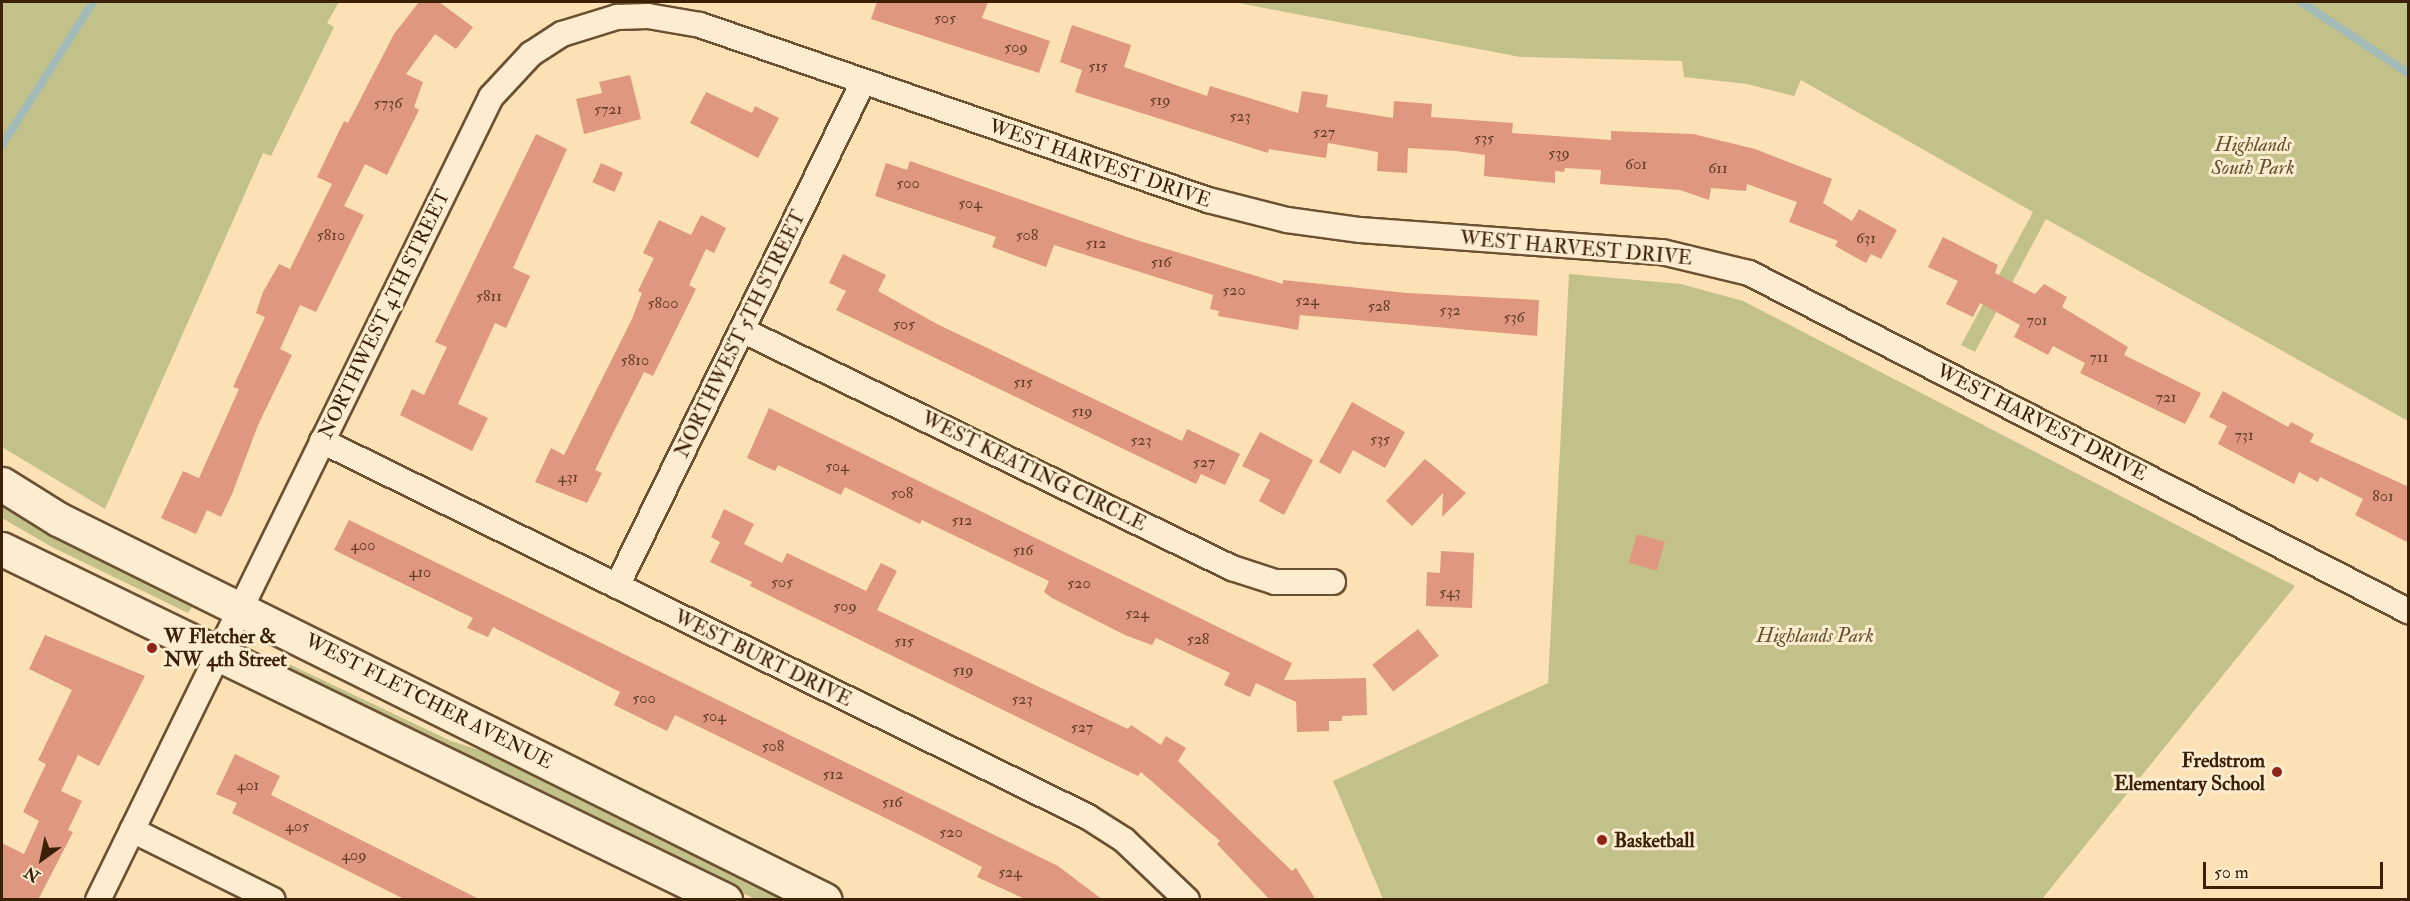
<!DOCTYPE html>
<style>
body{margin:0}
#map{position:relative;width:2410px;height:901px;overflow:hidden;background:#fce1b5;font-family:"IM FELL Double Pica",serif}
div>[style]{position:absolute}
.green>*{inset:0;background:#c3c18a}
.stream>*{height:8px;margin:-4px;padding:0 4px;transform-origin:4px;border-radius:4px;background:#a3bbb8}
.building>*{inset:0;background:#df977f;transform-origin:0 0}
.roads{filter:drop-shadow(2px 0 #6b5032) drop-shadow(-2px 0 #6b5032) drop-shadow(0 2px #6b5032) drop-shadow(0 -2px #6b5032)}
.minor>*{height:24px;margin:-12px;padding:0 12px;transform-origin:12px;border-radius:12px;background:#fdeccf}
.secondary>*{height:33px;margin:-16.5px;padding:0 16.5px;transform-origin:16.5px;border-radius:16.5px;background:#fdeccf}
.dots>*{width:16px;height:16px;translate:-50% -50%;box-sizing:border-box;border:3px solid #fdeccf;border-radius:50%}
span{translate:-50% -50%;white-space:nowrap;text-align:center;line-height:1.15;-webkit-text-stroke:6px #fdeccf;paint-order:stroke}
.number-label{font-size:16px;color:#643e24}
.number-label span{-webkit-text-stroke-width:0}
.park-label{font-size:20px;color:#64502e;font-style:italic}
.street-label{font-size:20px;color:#3b2006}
.poi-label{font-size:20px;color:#3b2006;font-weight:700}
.left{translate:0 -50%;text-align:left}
.right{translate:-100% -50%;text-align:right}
.frame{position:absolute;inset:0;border:3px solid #3b2006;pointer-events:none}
.north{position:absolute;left:12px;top:829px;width:60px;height:60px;-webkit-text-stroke:4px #fdeccf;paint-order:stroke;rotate:213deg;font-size:16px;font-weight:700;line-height:24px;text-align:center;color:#3b2006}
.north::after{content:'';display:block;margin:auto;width:21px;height:27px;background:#3b2006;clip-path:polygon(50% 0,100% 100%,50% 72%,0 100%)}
.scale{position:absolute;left:2203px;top:862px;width:180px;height:27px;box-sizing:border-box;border:3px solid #3b2006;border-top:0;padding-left:8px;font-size:18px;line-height:21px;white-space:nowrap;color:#3b2006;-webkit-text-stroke:4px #fdeccf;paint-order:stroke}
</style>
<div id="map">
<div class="green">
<div style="clip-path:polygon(2px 2px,339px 2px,327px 23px,334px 27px,271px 156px,263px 153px,105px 509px,2px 447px)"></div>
<div style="clip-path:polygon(1233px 2px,2408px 2px,2408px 421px,2046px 219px,1975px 352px,1961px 345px,2033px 212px,1801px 80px,1794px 96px,1747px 84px,1684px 77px,1682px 61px,1520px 57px)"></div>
<div style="clip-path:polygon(1569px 274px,1681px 284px,1743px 301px,2295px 586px,2042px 899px,1383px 899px,1333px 781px,1548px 683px)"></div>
<div style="clip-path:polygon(2px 503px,194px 604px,188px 613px,52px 547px,2px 518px)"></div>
<div style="clip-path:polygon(274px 657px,451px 741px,511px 760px,794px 899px,755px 899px,268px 668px)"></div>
</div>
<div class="stream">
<div style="left:2301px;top:2px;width:128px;rotate:33.6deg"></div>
<div style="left:2px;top:145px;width:169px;rotate:-57.5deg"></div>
</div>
<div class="building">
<div style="clip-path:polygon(419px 2px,439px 2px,473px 27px,456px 49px,435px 34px,406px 74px,423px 82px,414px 107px,419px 110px,387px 175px,365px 164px,344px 206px,364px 215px,316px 312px,300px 305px,280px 349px,292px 355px,258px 425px,232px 494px,221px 517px,207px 510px,196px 534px,161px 518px,183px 471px,199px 478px,239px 389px,233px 387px,265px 317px,256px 313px,263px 292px,279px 264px,290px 269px,332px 184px,317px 177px,344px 121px,348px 123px,394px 34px)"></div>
<div style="clip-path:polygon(877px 2px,988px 2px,982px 18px,1050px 41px,1039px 73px,871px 19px)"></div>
<div style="clip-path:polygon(1072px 25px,1131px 45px,1124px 67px,1207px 96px,1210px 86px,1298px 113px,1302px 91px,1328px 95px,1326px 107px,1393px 118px,1394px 101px,1432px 104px,1431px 117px,1513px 123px,1512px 133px,1611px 140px,1611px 131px,1693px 134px,1755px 149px,1832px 179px,1823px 203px,1852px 221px,1859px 209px,1897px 230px,1881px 259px,1871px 254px,1866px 263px,1835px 246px,1838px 241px,1789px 222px,1797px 202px,1747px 184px,1746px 191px,1711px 188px,1709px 200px,1680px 190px,1600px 184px,1601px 170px,1565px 168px,1564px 172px,1555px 171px,1555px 183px,1484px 176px,1485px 155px,1456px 151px,1408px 148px,1407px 173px,1377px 171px,1378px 152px,1328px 143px,1326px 158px,1269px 149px,1268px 153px,1075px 92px,1082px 70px,1060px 62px)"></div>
<div style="clip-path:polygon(630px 75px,641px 119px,584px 134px,576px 99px,602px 93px,599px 82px)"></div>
<div style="clip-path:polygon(706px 92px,752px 113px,755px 106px,779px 118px,758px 158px,690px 123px)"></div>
<div style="clip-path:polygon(536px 134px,567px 149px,513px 268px,530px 276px,506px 328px,495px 323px,458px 404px,488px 418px,472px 451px,400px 415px,412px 389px,424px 395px,447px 347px,435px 342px)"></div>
<div style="clip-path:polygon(910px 161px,1133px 239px,1283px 284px,1283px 280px,1407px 293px,1539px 300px,1537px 336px,1300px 315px,1298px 330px,1218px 316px,1219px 311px,1210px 309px,1213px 295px,1054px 245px,1046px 267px,992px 247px,996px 237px,875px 196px,886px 163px,907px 170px)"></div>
<div style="left:601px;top:163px;width:24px;height:21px;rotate:24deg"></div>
<div style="clip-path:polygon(701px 215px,726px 228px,714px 253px,706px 249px,689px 285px,696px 289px,653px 376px,644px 372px,614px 431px,595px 470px,602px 473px,587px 503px,535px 482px,551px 448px,564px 455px,632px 319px,642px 293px,638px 291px,654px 258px,643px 253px,659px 220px,691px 235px)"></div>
<div style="clip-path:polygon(1943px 237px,1998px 265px,1995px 273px,2035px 294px,2044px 284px,2067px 297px,2062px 307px,2128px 347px,2124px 355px,2201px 393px,2185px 424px,2080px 373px,2085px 363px,2053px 346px,2048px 355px,2014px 337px,2020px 325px,1980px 303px,1973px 317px,1946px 304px,1958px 281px,1928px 267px)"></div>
<div style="clip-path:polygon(843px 254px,886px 275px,878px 291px,937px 324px,1182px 441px,1187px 429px,1240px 454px,1225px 485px,1201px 474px,1196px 484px,836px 310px,846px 291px,829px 283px)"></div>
<div style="clip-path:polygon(2223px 391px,2288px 427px,2291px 422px,2314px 434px,2310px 442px,2409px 487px,2409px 543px,2355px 515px,2363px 499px,2320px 477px,2318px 482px,2299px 472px,2294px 484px,2218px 444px,2227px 426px,2209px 417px)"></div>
<div style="clip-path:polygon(1352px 402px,1405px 432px,1385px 468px,1353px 450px,1340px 474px,1319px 462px)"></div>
<div style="clip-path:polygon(769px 408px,1292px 663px,1284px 680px,1366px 678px,1367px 715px,1342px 716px,1342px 721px,1329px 721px,1329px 731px,1297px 732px,1296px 702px,1256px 683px,1250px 697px,1224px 685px,1230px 673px,1156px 638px,1152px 645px,1125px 635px,1052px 598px,1044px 592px,1049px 581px,922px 520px,920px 524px,845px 487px,841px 495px,778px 465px,775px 471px,747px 458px)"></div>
<div style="clip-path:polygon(1260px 432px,1313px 460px,1284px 515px,1259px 501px,1270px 480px,1242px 466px)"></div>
<div style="clip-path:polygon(1425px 459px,1466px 493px,1442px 517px,1443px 493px,1412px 526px,1386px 501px)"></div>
<div style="clip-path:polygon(724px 509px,754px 524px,744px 544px,782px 563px,787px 553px,866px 591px,881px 563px,897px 571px,877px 610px,1128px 729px,1131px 725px,1161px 745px,1166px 736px,1186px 748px,1178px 761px,1292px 871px,1296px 868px,1316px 900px,1270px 900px,1217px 844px,1220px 841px,1141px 772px,1138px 776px,750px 586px,752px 582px,710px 562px,720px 542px,711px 537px)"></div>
<div style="clip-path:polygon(349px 520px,1058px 866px,1103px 900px,1027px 900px,977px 877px,982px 867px,918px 834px,675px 715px,667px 731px,614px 705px,620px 692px,493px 627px,488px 637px,467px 628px,473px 618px,334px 550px)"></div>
<div style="left:1637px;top:534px;width:29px;height:30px;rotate:16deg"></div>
<div style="clip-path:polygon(1441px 551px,1474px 553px,1472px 608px,1426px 606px,1427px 572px,1440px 573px)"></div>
<div style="left:1418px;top:629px;width:34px;height:58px;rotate:52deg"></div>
<div style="clip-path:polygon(45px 635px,145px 676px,99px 766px,78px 755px,61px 791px,82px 801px,68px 830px,73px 832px,38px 900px,2px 900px,2px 843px,24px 854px,39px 821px,23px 812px,46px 764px,38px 760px,72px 690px,29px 669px)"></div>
<div style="clip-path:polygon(235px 754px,280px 776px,271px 795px,481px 900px,406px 900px,232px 813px,237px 803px,216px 794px)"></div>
</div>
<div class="roads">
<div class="minor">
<div style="left:742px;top:330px;width:545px;rotate:25.91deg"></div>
<div style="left:1232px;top:568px;width:45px;rotate:18deg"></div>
<div style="left:1275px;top:582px;width:58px"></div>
<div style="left:322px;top:441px;width:853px;rotate:26.14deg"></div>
<div style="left:1088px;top:817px;width:43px;rotate:32.6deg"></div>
<div style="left:1124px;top:840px;width:87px;rotate:43.6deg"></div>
<div style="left:617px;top:586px;width:561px;rotate:-63.98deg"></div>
<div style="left:132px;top:830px;width:157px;rotate:26.4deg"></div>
<div style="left:98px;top:900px;width:894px;rotate:-63.92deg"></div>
<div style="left:491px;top:97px;width:59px;rotate:-47.1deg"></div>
<div style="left:531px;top:54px;width:37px;rotate:-33deg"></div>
<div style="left:562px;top:34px;width:58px;rotate:-17.2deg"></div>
<div style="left:617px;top:17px;width:31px;rotate:-2deg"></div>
<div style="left:648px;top:16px;width:53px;rotate:9.8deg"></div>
<div style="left:700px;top:25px;width:537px;rotate:19.01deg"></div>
<div style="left:1208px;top:200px;width:81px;rotate:14.2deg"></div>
<div style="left:1287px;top:220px;width:74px;rotate:7.8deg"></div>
<div style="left:1360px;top:230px;width:303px;rotate:4.2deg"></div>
<div style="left:1662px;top:252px;width:89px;rotate:13.6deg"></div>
<div style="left:1749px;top:273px;width:741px;rotate:27.15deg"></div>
</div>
<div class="secondary">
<div style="left:2px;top:484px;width:66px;rotate:32deg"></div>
<div style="left:58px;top:519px;width:856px;rotate:26.42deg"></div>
<div style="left:2px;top:549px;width:804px;rotate:25.9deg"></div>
</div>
</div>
<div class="dots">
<div style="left:152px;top:648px;background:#8f2418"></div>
<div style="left:2277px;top:772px;background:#8f2418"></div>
<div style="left:1602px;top:840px;background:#8f2418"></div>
</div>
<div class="number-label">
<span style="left:945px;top:18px">505</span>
<span style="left:1016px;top:47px">509</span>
<span style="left:1098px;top:66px">515</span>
<span style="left:1160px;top:100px">519</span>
<span style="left:388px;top:103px">5736</span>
<span style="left:608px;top:109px">5721</span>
<span style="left:1240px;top:116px">523</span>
<span style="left:1324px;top:132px">527</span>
<span style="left:1484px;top:138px">535</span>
<span style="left:1559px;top:153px">539</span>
<span style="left:1636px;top:164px">601</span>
<span style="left:1718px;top:168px">611</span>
<span style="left:908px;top:183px">500</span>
<span style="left:970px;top:203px">504</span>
<span style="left:331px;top:235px">5810</span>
<span style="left:1027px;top:235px">508</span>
<span style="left:1866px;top:238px">631</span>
<span style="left:1096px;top:243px">512</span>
<span style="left:1161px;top:262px">516</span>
<span style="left:1234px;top:290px">520</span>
<span style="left:489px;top:296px">5811</span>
<span style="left:1307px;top:300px">524</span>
<span style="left:663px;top:303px">5800</span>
<span style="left:1379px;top:306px">528</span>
<span style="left:1450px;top:310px">532</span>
<span style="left:1514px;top:317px">536</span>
<span style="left:2037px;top:320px">701</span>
<span style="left:904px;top:324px">505</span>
<span style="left:2099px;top:357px">711</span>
<span style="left:635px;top:360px">5810</span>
<span style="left:1023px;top:382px">515</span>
<span style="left:2166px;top:397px">721</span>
<span style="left:1082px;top:411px">519</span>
<span style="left:2244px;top:435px">731</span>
<span style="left:1380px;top:439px">535</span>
<span style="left:1141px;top:440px">523</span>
<span style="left:1204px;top:462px">527</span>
<span style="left:837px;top:466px">504</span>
<span style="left:568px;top:477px">431</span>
<span style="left:902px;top:493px">508</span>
<span style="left:2383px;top:496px">801</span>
<span style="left:962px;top:520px">512</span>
<span style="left:363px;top:545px">400</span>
<span style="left:1023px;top:550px">516</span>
<span style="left:420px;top:572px">410</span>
<span style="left:782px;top:582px">505</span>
<span style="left:1079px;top:583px">520</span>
<span style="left:1450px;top:592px">543</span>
<span style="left:845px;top:606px">509</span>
<span style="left:1137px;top:613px">524</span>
<span style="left:1198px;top:639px">528</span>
<span style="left:904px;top:641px">515</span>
<span style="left:963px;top:670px">519</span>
<span style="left:644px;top:698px">500</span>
<span style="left:1022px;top:699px">523</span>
<span style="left:714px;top:716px">504</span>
<span style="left:1082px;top:727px">527</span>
<span style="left:773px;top:746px">508</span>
<span style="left:833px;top:774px">512</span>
<span style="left:248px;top:785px">401</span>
<span style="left:892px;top:802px">516</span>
<span style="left:297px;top:826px">405</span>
<span style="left:951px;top:832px">520</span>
<span style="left:354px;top:855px">409</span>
<span style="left:1010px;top:872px">524</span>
</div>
<div class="park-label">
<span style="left:2253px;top:156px">Highlands<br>South Park</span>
<span style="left:1815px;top:635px">Highlands Park</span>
</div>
<div class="street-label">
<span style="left:1100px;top:163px;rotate:19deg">WEST HARVEST DRIVE</span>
<span style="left:1576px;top:248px;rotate:5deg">WEST HARVEST DRIVE</span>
<span style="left:384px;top:314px;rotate:-64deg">NORTHWEST 4TH STREET</span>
<span style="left:740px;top:334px;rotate:-64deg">NORTHWEST 5TH STREET</span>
<span style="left:2042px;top:422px;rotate:27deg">WEST HARVEST DRIVE</span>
<span style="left:1034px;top:471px;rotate:26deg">WEST KEATING CIRCLE</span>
<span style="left:763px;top:658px;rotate:26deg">WEST BURT DRIVE</span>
<span style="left:429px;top:701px;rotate:27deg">WEST FLETCHER AVENUE</span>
</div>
<div class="poi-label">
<span class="left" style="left:164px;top:648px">W Fletcher &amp;<br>NW 4th Street</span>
<span class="right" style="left:2265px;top:772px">Fredstrom<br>Elementary School</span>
<span class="left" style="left:1614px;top:840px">Basketball</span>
</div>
<div class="frame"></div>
<div class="north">N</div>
<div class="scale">50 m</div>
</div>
